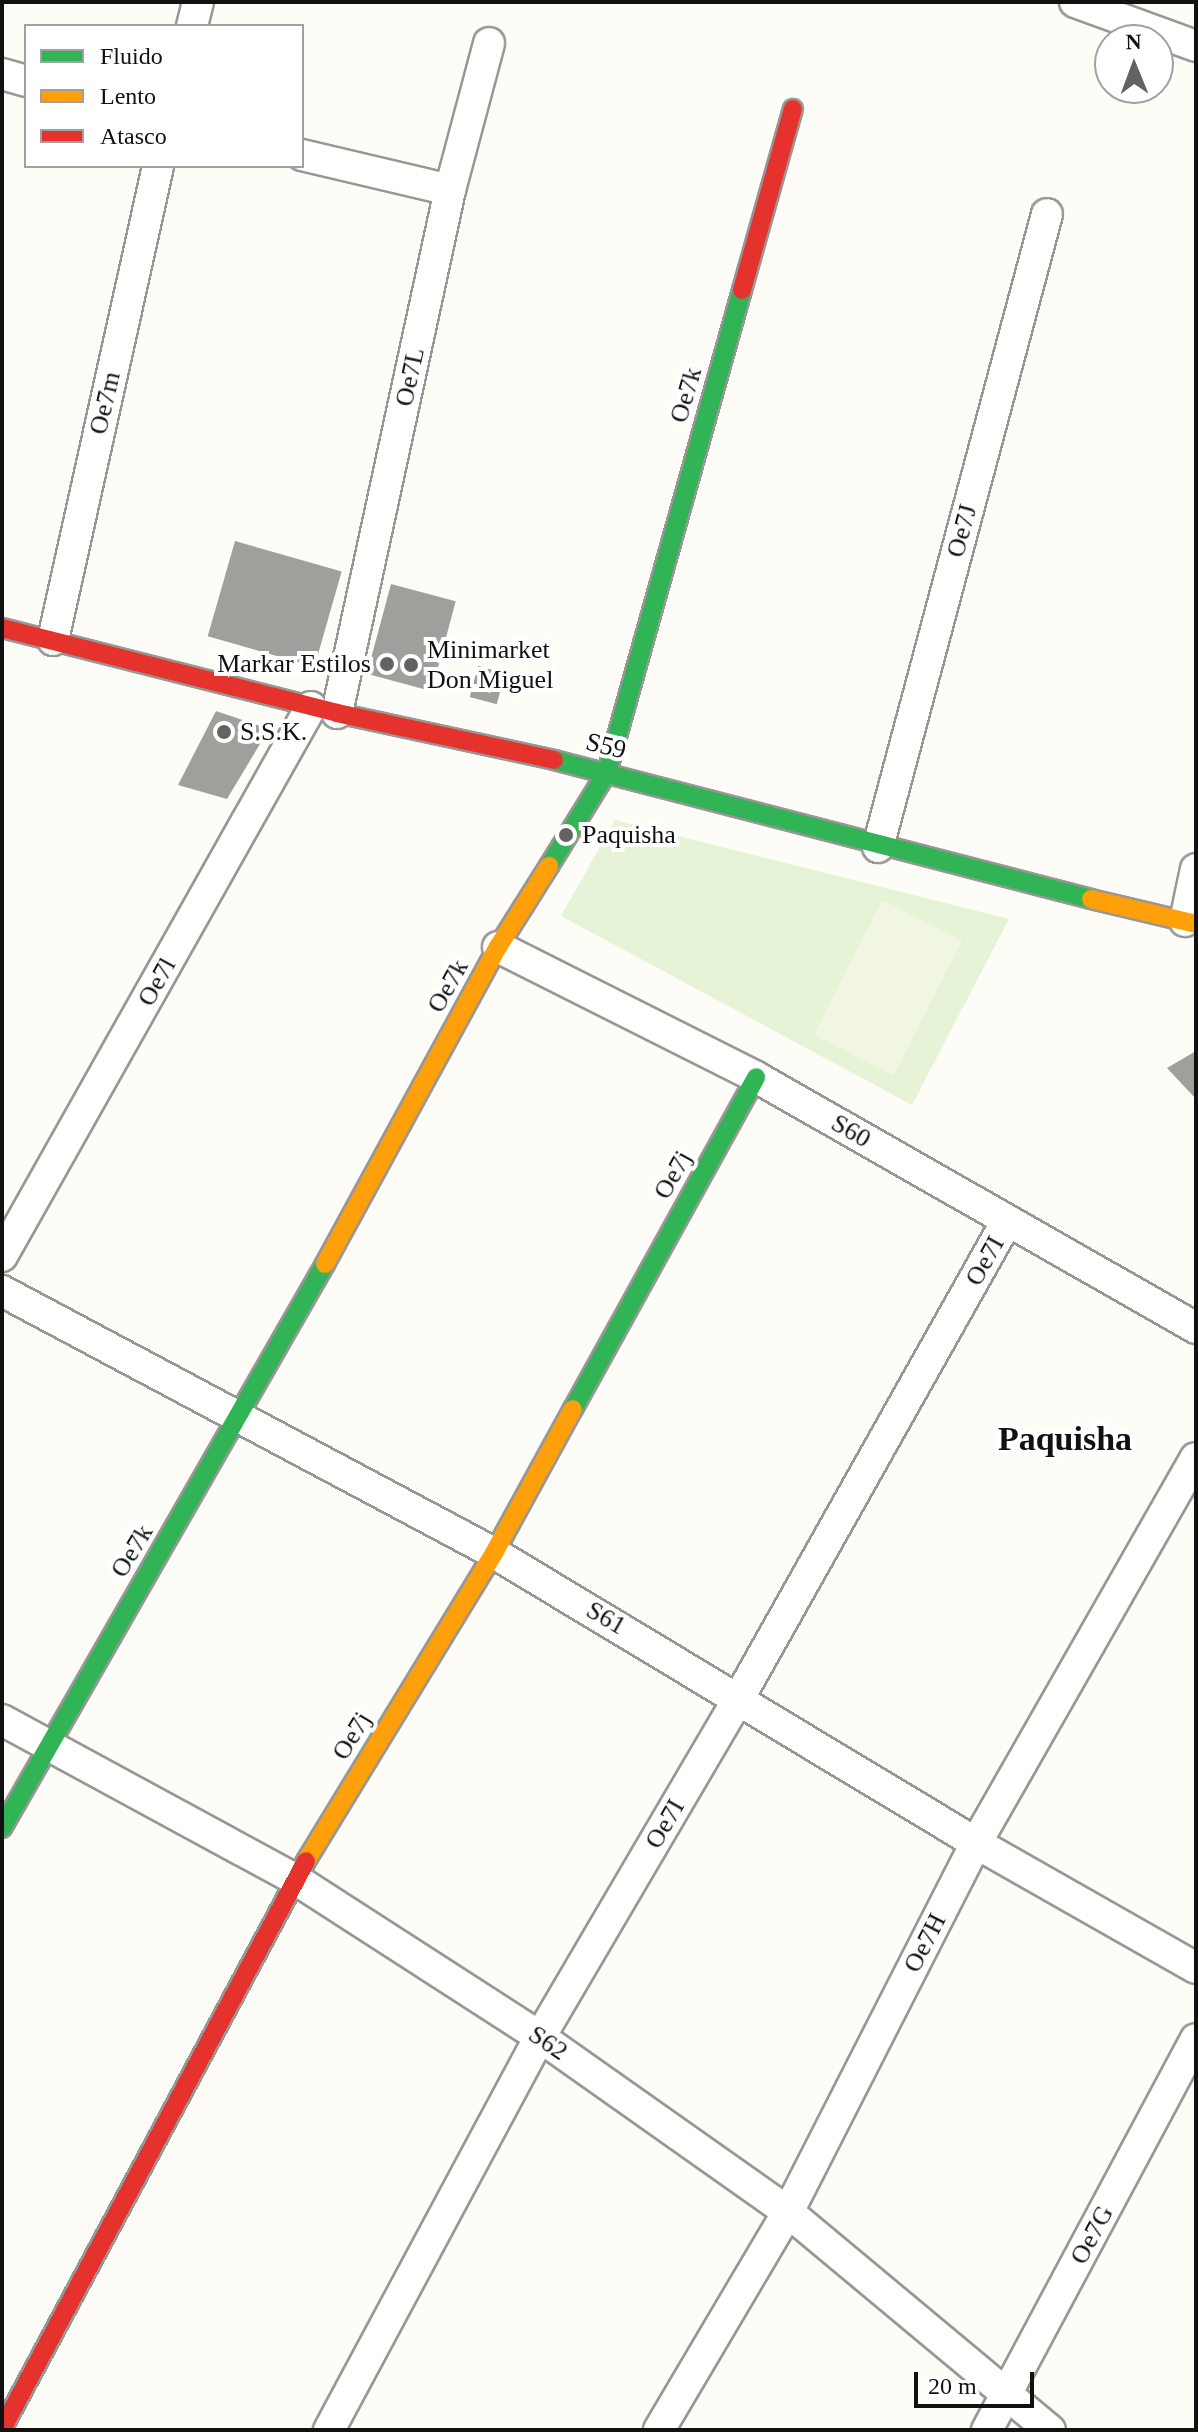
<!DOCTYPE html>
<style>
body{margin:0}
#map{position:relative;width:1198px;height:2432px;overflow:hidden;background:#fdfcf7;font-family:Georgia,serif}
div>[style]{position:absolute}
.green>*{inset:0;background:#e7f3d7}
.pitch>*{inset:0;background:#f0f6e1;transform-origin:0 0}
.building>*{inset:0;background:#a19f9c;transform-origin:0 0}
.roads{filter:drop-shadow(2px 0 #979795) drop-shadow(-2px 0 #979795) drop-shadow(0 2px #979795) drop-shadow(0 -2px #979795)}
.street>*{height:30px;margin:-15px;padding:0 15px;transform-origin:15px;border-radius:15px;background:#fffffe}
.fast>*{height:18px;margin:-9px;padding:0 9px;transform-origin:9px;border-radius:9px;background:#30b455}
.slow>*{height:18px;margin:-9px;padding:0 9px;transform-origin:9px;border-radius:9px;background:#ff9f0a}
.jam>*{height:18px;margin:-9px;padding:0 9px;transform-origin:9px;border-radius:9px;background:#e5322d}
.dots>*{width:22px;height:22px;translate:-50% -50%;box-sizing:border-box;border:4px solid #fff;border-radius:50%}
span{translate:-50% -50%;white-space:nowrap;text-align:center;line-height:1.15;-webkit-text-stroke:8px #fff;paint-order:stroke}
.street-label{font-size:26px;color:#111}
.poi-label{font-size:26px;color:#111}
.left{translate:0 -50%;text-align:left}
.right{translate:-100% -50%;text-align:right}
.district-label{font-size:34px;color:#111;font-weight:700}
.frame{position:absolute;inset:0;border:4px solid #111;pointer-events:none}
.legend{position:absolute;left:24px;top:24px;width:280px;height:144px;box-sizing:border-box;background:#fff;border:2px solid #a0a0a0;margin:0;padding:10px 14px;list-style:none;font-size:24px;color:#111}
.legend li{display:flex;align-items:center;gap:16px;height:40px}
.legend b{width:40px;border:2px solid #a0a0a0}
.north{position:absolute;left:1094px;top:24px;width:80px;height:80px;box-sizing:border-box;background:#fff;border:2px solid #a0a0a0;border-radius:50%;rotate:359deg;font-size:22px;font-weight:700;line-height:32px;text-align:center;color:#111}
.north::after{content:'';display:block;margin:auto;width:28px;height:36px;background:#646362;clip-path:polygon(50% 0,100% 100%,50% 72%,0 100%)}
.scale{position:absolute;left:914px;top:2372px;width:120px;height:36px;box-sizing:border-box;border:4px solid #111;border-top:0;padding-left:10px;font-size:24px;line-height:28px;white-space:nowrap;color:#111;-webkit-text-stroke:6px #fff;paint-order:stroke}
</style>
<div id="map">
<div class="green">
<div style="clip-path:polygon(615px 820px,1009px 919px,912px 1105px,561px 916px)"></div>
</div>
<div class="pitch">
<div style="left:882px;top:900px;width:90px;height:151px;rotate:27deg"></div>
</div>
<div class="building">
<div style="left:235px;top:541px;width:111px;height:99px;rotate:16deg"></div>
<div style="left:391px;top:584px;width:67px;height:93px;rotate:15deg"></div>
<div style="left:478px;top:666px;width:28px;height:32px;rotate:15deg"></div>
<div style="clip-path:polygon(216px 711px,269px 729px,227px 799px,178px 785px)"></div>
<div style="clip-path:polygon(1196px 1051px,1196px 1099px,1167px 1068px)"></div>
</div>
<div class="roads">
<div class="street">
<div style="left:1075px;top:2px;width:129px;rotate:20deg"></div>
<div style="left:192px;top:26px;width:25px;rotate:-76deg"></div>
<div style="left:2px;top:74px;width:25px;rotate:16deg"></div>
<div style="left:302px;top:155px;width:152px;rotate:13.3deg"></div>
<div style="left:53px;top:640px;width:485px;rotate:-77.5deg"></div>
<div style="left:337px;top:713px;width:535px;rotate:-77.81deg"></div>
<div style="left:450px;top:190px;width:152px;rotate:-75.1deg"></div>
<div style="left:878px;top:847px;width:655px;rotate:-75.05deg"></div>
<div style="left:1185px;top:921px;width:53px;rotate:-78.1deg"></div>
<div style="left:498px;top:947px;width:289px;rotate:26.7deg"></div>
<div style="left:756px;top:1077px;width:507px;rotate:29.7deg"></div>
<div style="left:2px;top:1256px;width:630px;rotate:-60.63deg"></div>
<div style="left:2px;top:1291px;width:557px;rotate:28.04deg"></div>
<div style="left:494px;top:1553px;width:563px;rotate:31.03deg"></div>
<div style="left:976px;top:1843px;width:253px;rotate:29.6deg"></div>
<div style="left:2px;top:1720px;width:333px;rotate:28.5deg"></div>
<div style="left:295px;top:1879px;width:292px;rotate:32.8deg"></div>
<div style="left:540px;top:2037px;width:304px;rotate:35.2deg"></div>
<div style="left:788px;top:2212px;width:341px;rotate:39.8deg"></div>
<div style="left:329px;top:2430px;width:446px;rotate:-61.8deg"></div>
<div style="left:540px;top:2037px;width:395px;rotate:-59.6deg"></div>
<div style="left:740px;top:1696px;width:545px;rotate:-60.66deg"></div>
<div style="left:659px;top:2430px;width:253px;rotate:-59.4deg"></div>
<div style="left:788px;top:2212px;width:414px;rotate:-63deg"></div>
<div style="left:976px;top:1843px;width:443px;rotate:-60.3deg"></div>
<div style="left:987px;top:2430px;width:443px;rotate:-61.9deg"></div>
</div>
<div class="fast">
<div style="left:554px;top:760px;width:555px;rotate:14.51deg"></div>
<div style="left:549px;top:866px;width:110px;rotate:-58.3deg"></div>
<div style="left:607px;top:772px;width:501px;rotate:-74.35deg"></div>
<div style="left:573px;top:1409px;width:379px;rotate:-61.1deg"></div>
<div style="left:2px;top:1828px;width:650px;rotate:-60.2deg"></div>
</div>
<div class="slow">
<div style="left:1091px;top:899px;width:108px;rotate:13.4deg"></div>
<div style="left:325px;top:1264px;width:361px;rotate:-61.4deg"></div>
<div style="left:498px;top:947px;width:96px;rotate:-57.8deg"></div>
<div style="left:306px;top:1861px;width:361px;rotate:-58.6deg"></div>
<div style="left:494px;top:1553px;width:164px;rotate:-61.3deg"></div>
</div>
<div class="jam">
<div style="left:742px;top:290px;width:188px;rotate:-74.3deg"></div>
<div style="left:2px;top:628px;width:346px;rotate:14.2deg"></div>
<div style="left:337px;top:713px;width:222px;rotate:12.2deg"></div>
<div style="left:2px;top:2429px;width:644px;rotate:-61.84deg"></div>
</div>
</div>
<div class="dots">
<div style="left:387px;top:664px;background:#646362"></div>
<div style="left:411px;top:665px;background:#646362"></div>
<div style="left:224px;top:732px;background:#646362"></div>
<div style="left:566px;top:835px;background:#646362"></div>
</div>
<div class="street-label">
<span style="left:410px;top:377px;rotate:-78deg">Oe7L</span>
<span style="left:686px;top:395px;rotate:-74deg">Oe7k</span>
<span style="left:105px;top:403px;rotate:-77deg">Oe7m</span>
<span style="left:962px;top:531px;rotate:-75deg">Oe7J</span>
<span style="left:606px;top:746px;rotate:14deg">S59</span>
<span style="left:157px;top:982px;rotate:-61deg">Oe7l</span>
<span style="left:448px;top:986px;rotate:-61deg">Oe7k</span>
<span style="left:851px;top:1131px;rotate:30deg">S60</span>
<span style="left:673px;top:1175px;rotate:-61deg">Oe7j</span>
<span style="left:985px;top:1261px;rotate:-61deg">Oe7I</span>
<span style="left:132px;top:1551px;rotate:-59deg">Oe7k</span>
<span style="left:606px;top:1618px;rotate:30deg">S61</span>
<span style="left:352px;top:1736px;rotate:-59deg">Oe7j</span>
<span style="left:665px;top:1824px;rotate:-60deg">Oe7I</span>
<span style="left:925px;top:1943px;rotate:-63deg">Oe7H</span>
<span style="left:548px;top:2043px;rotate:34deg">S62</span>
<span style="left:1092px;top:2235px;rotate:-62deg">Oe7G</span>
</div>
<div class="poi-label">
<span class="left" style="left:427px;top:665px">Minimarket<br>Don Miguel</span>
<span class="right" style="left:371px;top:664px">Markar Estilos</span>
<span class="left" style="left:240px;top:732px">S.S.K.</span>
<span class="left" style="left:582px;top:835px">Paquisha</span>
</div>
<div class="district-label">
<span style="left:1065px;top:1439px">Paquisha</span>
</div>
<div class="frame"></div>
<ul class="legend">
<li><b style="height:10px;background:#30b455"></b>Fluido</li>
<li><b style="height:10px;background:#ff9f0a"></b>Lento</li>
<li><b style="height:10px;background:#e5322d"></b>Atasco</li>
</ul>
<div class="north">N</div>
<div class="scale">20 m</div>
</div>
